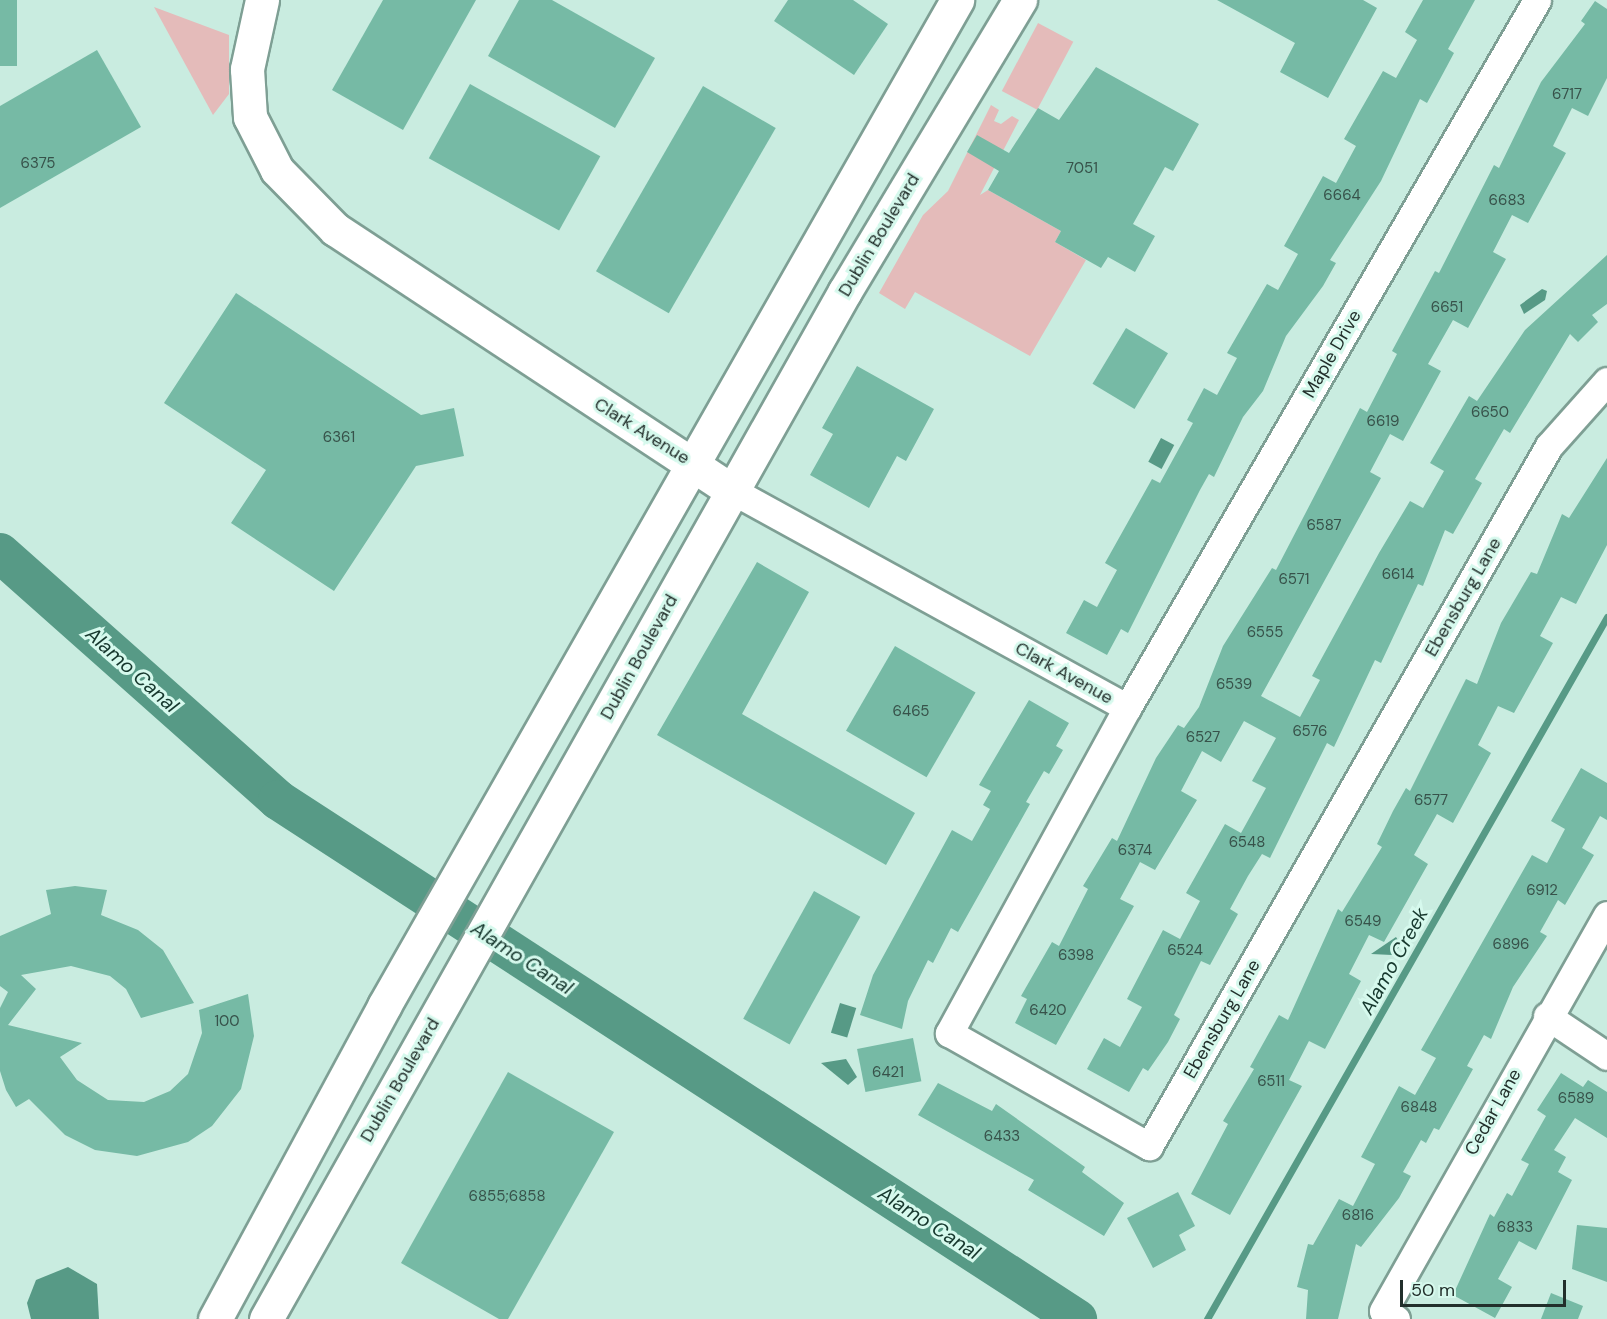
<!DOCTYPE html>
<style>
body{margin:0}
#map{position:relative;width:1607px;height:1319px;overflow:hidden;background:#c9ece0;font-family:"DM Sans",sans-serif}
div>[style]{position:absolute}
.green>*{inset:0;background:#e4bbba;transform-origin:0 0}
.water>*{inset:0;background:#579a86;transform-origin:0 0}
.stream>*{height:7px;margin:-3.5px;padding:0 3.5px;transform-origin:3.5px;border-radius:3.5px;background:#579a86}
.river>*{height:40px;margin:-20px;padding:0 20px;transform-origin:20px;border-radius:20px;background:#579a86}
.building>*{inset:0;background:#76baa5;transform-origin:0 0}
.roads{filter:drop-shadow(2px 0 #7e9f94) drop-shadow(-2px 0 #7e9f94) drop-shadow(0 2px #7e9f94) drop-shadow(0 -2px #7e9f94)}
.minor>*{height:27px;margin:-13.5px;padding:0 13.5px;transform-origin:13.5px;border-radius:13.5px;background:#fff}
.tertiary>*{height:33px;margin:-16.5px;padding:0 16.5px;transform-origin:16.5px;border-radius:16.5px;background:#fff}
.primary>*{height:33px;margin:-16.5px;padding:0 16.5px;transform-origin:16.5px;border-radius:16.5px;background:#fff}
span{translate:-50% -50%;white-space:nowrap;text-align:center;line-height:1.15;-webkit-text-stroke:6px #d6f9ed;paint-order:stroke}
.number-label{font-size:15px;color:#37524a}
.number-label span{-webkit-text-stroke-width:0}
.street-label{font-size:18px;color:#222f2b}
.water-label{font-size:20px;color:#16372d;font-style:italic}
.scale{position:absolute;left:1400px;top:1280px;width:166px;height:27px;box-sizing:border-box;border:3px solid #222f2b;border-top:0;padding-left:8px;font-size:18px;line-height:21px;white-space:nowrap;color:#222f2b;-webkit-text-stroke:4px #d6f9ed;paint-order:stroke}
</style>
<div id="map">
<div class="green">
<div style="clip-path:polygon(154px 7px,229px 35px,229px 94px,213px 115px)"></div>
<div style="left:1038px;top:23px;width:40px;height:77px;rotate:28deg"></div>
<div style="clip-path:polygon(991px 105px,999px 110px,994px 121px,1001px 124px,1012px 116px,1019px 120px,980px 195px,988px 190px,1061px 231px,1055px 242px,1086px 260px,1030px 356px,915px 292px,905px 309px,879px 293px,923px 215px,948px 191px)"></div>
</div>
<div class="water">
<div style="clip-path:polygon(1542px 289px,1547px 291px,1545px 300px,1524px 314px,1520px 305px)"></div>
<div style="left:1161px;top:438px;width:15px;height:27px;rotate:28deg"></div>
<div style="clip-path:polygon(1396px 937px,1401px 945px,1392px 955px,1371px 954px)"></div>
<div style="left:840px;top:1003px;width:17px;height:31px;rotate:17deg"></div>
<div style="clip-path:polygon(846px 1059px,857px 1077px,848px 1085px,821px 1063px)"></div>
<div style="clip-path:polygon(68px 1267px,97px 1284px,99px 1319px,31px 1319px,27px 1303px,36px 1280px)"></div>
</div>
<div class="stream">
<div style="left:1207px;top:1319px;width:808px;rotate:-60.33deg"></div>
</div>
<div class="river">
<div style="left:0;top:553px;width:372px;rotate:41.6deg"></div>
<div style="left:278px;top:800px;width:953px;rotate:33.01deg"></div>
</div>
<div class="building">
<div style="left:0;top:0;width:17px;height:66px"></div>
<div style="clip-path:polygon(383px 0,476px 0,403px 130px,332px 90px)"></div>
<div style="clip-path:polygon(519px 0,552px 0,655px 58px,615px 128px,488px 56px)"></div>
<div style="clip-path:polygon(788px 0,853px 0,888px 24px,854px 75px,774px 21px)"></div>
<div style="clip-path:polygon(1217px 0,1363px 0,1377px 8px,1328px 98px,1280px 72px,1295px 43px)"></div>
<div style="clip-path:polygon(1423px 0,1475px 0,1448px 49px,1454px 53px,1439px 81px,1427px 103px,1420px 99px,1381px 181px,1330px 260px,1336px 263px,1323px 286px,1286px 336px,1263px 391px,1243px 417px,1214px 477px,1209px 474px,1200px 490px,1128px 633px,1121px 629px,1107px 655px,1066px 633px,1084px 600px,1097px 607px,1117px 570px,1105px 563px,1152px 479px,1160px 483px,1193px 423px,1187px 420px,1204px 388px,1217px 395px,1237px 358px,1227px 353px,1267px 284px,1278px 290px,1298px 254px,1284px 246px,1323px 176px,1336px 183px,1356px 146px,1344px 139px,1383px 71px,1396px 78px,1417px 40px,1405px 32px)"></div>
<div style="clip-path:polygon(1595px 1px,1607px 9px,1607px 78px,1588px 116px,1572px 108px,1553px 146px,1566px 153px,1528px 223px,1512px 215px,1493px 252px,1506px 259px,1468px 328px,1453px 320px,1428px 364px,1441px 371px,1403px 441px,1390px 434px,1370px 472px,1381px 478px,1261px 696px,1300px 717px,1320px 680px,1312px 676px,1379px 553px,1410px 501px,1423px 508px,1444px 471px,1430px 463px,1469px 396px,1477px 401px,1525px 330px,1607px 255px,1607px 304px,1592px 315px,1598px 322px,1578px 342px,1570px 334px,1510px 433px,1504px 429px,1475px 479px,1482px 483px,1453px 534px,1445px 530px,1423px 586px,1418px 584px,1381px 663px,1375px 660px,1334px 747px,1327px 743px,1270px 858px,1262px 854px,1248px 876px,1230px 909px,1238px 914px,1210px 965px,1201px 961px,1174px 1015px,1180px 1019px,1168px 1042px,1148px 1071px,1143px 1068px,1129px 1092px,1087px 1069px,1104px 1038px,1120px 1047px,1142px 1007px,1127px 999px,1163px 930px,1180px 939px,1200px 901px,1186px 893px,1225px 824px,1241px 833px,1266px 788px,1252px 781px,1276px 738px,1244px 721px,1221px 762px,1202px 751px,1181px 791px,1197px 800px,1155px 870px,1140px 862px,1120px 899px,1134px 906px,1056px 1045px,1015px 1023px,1027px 999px,1021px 996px,1052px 942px,1059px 946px,1088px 889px,1083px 886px,1112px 838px,1117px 841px,1156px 758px,1178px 725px,1184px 728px,1199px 707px,1223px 646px,1272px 568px,1276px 570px,1360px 408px,1367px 412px,1397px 354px,1392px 351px,1435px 271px,1439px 273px,1494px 165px,1499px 168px,1541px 82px,1585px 24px,1581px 21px)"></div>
<div style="clip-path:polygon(97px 50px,141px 127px,0 208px,0 106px)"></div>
<div style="clip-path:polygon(1096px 67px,1199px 124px,1173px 171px,1165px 167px,1133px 224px,1155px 236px,1135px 272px,1108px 257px,1101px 268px,1055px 242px,1061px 231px,988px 190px,999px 171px,967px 152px,977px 135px,1009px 153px,1038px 108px,1059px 120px)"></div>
<div style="left:470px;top:84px;width:149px;height:85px;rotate:29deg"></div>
<div style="left:703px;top:86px;width:84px;height:214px;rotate:30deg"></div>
<div style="clip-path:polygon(236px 293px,421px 415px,454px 408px,464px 456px,416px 466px,334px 591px,231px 523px,266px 470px,164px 403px)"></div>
<div style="left:1126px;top:328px;width:49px;height:65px;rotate:31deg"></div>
<div style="clip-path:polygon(857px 366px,934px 409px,906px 461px,897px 456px,869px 508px,810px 475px,833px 434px,822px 428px)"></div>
<div style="clip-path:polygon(1607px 458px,1607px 545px,1576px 604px,1561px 597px,1540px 636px,1553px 643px,1514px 713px,1498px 706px,1478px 745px,1491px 753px,1453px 823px,1437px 814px,1414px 855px,1428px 864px,1384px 942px,1369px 935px,1349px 974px,1361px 981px,1325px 1049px,1309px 1041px,1289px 1080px,1302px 1086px,1230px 1215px,1191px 1194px,1228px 1124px,1223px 1121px,1254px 1069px,1250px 1067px,1279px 1015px,1288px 1020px,1338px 909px,1342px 912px,1382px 847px,1377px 844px,1393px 811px,1406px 788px,1410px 791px,1466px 679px,1477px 684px,1501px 623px,1531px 572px,1537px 574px,1562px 514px,1569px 518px)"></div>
<div style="clip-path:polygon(757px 562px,809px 592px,742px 714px,915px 813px,886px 865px,657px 735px)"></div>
<div style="left:895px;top:646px;width:93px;height:98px;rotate:30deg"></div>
<div style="clip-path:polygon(1029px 700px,1069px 723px,1056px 746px,1063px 750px,1049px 774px,1044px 771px,1026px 802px,1030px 804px,958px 932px,951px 928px,933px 963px,928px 960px,908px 1001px,902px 1029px,860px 1015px,873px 975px,952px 830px,972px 841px,990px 809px,983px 805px,991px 791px,979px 785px)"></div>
<div style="clip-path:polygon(1581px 768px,1607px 783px,1607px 820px,1600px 816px,1582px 848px,1594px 855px,1565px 905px,1558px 900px,1540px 932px,1547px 936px,1513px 987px,1491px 1039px,1484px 1035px,1467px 1066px,1473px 1069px,1439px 1130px,1434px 1128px,1426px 1143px,1421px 1140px,1403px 1172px,1411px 1176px,1399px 1198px,1361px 1247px,1356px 1244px,1338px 1319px,1306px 1319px,1308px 1290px,1297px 1287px,1308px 1244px,1313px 1245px,1339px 1199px,1353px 1206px,1375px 1164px,1361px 1157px,1399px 1086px,1415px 1095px,1436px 1058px,1421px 1050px,1532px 855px,1547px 863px,1565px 829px,1551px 821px)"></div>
<div style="clip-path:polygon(75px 886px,107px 890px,101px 915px,138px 930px,163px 950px,194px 1003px,141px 1018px,126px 989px,110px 976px,71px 966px,21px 975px,36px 989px,8px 1025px,82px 1043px,60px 1057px,77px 1080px,108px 1100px,144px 1102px,170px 1091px,188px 1074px,202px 1033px,199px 1010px,248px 994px,254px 1036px,241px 1089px,212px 1126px,188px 1142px,137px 1156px,95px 1150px,65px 1135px,29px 1099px,16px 1107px,6px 1090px,0 1071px,0 1008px,8px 992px,0 986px,0 936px,51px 914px,46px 890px)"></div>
<div style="left:814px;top:891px;width:53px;height:146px;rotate:29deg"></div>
<div style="left:913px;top:1038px;width:44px;height:57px;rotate:79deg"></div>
<div style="clip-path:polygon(508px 1072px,614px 1132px,508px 1319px,499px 1319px,401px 1263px)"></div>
<div style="clip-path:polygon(1561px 1073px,1583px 1087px,1588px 1080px,1607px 1092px,1607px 1138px,1575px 1118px,1554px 1150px,1566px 1157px,1558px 1172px,1572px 1180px,1536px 1250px,1519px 1241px,1498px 1279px,1512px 1287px,1495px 1318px,1453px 1295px,1490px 1214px,1494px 1217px,1507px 1193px,1512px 1196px,1529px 1164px,1521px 1160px,1546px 1116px,1537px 1110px)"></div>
<div style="clip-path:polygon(938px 1083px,992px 1111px,996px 1104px,1085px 1167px,1082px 1172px,1124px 1203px,1104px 1236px,1028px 1190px,1034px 1180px,918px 1115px)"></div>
<div style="clip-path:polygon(1178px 1192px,1195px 1226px,1179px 1235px,1186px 1250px,1153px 1268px,1127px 1218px)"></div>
<div style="clip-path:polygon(1577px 1225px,1607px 1228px,1607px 1282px,1572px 1269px)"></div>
<div style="clip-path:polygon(1551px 1293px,1583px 1306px,1578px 1319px,1541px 1319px)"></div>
</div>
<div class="roads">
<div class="minor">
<div style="left:1537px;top:0;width:818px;rotate:120.07deg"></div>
<div style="left:1127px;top:708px;width:371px;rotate:118.7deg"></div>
<div style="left:949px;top:1033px;width:230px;rotate:29.5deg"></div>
<div style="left:1149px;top:1146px;width:806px;rotate:-60.26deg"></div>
<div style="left:1549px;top:446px;width:87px;rotate:-48.3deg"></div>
<div style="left:733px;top:491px;width:450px;rotate:28.8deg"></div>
<div style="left:1547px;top:1016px;width:72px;rotate:33.7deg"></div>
<div style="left:1396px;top:1319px;width:15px;rotate:-148deg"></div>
<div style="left:1383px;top:1311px;width:455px;rotate:-60.5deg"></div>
</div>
<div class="tertiary">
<div style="left:262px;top:0;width:71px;rotate:102.3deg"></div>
<div style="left:247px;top:69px;width:48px;rotate:86.4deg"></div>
<div style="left:250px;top:117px;width:59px;rotate:63deg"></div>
<div style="left:277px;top:170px;width:83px;rotate:45.5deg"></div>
<div style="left:335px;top:229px;width:476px;rotate:33.4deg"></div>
</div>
<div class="primary">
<div style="left:215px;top:1319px;width:356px;rotate:-61.6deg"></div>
<div style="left:384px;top:1006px;width:1158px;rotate:-60.33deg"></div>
<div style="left:266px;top:1319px;width:1180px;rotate:-60.61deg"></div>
<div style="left:845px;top:291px;width:340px;rotate:-59deg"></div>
</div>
</div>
<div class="number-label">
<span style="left:1567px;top:95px">6717</span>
<span style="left:38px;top:164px">6375</span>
<span style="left:1082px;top:169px">7051</span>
<span style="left:1342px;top:196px">6664</span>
<span style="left:1507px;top:201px">6683</span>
<span style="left:1447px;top:308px">6651</span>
<span style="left:1490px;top:413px">6650</span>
<span style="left:1383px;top:422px">6619</span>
<span style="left:339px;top:438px">6361</span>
<span style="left:1324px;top:526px">6587</span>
<span style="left:1398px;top:575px">6614</span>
<span style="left:1294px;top:580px">6571</span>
<span style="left:1265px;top:633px">6555</span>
<span style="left:1234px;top:685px">6539</span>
<span style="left:911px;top:712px">6465</span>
<span style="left:1310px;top:732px">6576</span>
<span style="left:1203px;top:738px">6527</span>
<span style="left:1431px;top:801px">6577</span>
<span style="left:1247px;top:843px">6548</span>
<span style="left:1135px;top:851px">6374</span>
<span style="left:1542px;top:891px">6912</span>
<span style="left:1363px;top:922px">6549</span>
<span style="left:1511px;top:945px">6896</span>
<span style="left:1185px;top:951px">6524</span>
<span style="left:1076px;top:956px">6398</span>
<span style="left:1048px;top:1011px">6420</span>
<span style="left:227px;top:1022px">100</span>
<span style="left:888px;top:1073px">6421</span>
<span style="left:1271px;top:1082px">6511</span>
<span style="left:1576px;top:1099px">6589</span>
<span style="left:1419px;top:1108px">6848</span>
<span style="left:1002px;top:1137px">6433</span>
<span style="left:507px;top:1197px">6855;6858</span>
<span style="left:1358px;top:1216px">6816</span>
<span style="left:1515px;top:1228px">6833</span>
</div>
<div class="street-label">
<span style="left:879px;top:235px;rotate:-59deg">Dublin Boulevard</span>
<span style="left:1332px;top:354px;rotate:-60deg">Maple Drive</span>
<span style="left:642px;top:431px;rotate:32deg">Clark Avenue</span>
<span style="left:1463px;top:597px;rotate:-60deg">Ebensburg Lane</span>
<span style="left:639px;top:657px;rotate:-61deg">Dublin Boulevard</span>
<span style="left:1064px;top:673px;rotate:29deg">Clark Avenue</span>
<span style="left:1222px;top:1019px;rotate:-60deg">Ebensburg Lane</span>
<span style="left:400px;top:1080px;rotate:-60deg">Dublin Boulevard</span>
<span style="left:1493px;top:1112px;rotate:-61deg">Cedar Lane</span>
</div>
<div class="water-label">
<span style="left:132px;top:670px;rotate:42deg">Alamo Canal</span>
<span style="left:522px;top:958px;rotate:33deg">Alamo Canal</span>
<span style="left:1394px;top:961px;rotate:-61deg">Alamo Creek</span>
<span style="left:929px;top:1223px;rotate:33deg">Alamo Canal</span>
</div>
<div class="scale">50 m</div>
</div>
